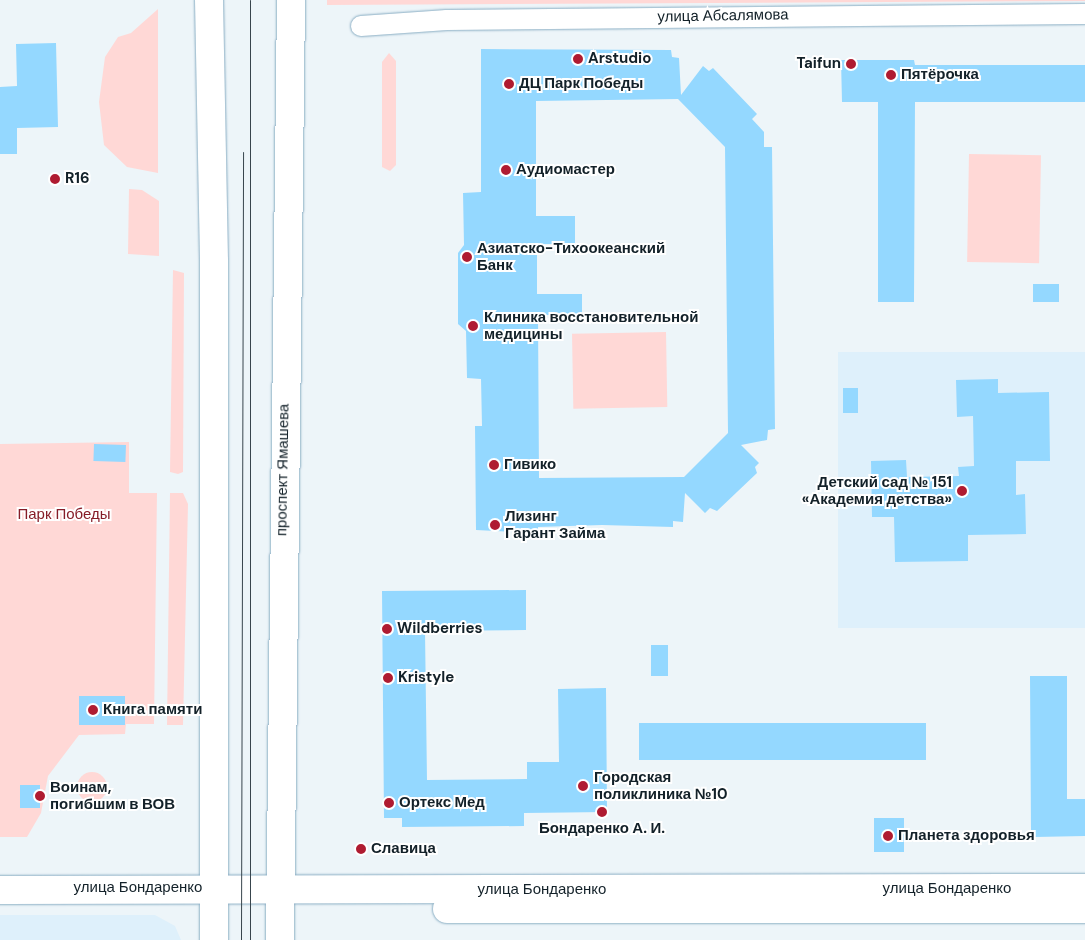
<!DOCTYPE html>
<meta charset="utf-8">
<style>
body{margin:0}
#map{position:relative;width:1085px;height:940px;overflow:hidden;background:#edf5f9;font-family:"DM Sans",sans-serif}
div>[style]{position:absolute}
.built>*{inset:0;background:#def0fb;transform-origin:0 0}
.green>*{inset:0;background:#ffd8d6;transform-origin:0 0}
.round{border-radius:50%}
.building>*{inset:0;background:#94d8ff;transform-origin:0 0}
.roads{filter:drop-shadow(0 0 1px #89adc3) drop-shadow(0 0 1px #89adc3)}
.street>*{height:20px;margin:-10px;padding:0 10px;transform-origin:10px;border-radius:10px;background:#fff}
.secondary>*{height:28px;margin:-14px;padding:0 14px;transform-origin:14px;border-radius:14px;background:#fff}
.primary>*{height:28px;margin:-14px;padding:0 14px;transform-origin:14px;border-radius:14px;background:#fff}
.tram>*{height:1px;margin:-0.5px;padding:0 0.5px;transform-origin:0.5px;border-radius:0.5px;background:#38454d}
.dots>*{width:14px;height:14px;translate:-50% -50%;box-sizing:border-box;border:2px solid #fff;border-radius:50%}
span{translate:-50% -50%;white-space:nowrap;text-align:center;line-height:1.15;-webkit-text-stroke:4px #fff;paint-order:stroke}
.street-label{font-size:15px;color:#132129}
.poi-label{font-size:15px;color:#132129;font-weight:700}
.left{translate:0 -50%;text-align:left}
.right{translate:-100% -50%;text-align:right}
.park-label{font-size:15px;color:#861d28}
</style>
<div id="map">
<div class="built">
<div style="left:1085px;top:352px;width:276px;height:247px;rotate:90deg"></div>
<div style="clip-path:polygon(0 915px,155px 915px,175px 926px,181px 940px,0 940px)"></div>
</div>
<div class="green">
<div style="clip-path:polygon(327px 0,1085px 0,1085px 1px,327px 5px)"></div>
<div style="clip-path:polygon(158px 9px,158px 173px,127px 167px,104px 145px,99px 102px,105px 57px,118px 37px,131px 33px)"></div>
<div style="clip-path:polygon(389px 53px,396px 61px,396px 165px,390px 171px,382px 167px,382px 62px)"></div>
<div style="left:969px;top:154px;width:72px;height:108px;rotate:1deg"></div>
<div style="clip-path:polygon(129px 189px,142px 190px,159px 201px,159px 256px,128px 254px)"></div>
<div style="clip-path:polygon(173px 270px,184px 273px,183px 472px,178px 474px,170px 472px)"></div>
<div style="left:666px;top:332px;width:75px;height:94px;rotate:89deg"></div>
<div style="clip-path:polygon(129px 442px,129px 493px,157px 493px,154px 724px,126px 724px,125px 734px,79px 735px,48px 776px,41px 813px,27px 837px,0 837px,0 444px)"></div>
<div style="clip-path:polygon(170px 493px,183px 493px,188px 504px,183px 725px,167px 725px)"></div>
<div class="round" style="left:77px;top:772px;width:30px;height:30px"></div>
</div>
<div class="building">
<div style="clip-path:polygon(56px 43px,58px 127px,17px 128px,17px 154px,0 154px,0 87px,17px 86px,16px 44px)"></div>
<div style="clip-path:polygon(evenodd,481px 49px,671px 50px,672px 57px,679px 58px,681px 95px,703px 66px,709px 71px,713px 68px,757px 114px,752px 119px,764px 132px,764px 147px,772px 147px,775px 429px,768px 430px,767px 440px,741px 445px,759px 463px,755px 467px,757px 473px,717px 511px,710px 508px,705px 513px,685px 493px,683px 522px,673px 521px,673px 527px,602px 525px,538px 527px,538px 533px,476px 530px,475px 426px,482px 426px,481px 379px,467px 378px,466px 331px,458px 324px,458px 253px,464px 245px,463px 193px,481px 192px,481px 49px,678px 99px,725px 147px,728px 433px,684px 477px,539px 478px,538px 315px,582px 315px,582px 294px,537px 294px,537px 244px,575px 244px,575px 216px,536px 216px,536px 101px,678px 99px)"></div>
<div style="clip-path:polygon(841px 60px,914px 60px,915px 65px,1085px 65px,1085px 102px,915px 102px,914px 302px,878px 302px,878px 102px,842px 102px)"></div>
<div style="left:1033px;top:284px;width:26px;height:18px"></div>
<div style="clip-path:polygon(998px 379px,998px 393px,1049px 392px,1050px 461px,1016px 461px,1016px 495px,1025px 494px,1026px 534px,968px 535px,968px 561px,895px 562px,894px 517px,872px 517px,871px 461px,906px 460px,907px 477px,959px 476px,958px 467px,974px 466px,973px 416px,957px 417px,956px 380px)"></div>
<div style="left:843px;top:388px;width:15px;height:25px"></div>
<div style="left:94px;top:444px;width:32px;height:17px;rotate:2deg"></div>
<div style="clip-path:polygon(526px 590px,526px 630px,425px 631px,427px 780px,527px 779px,527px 762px,559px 762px,558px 689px,606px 688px,607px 812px,524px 813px,524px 826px,402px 827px,402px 818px,384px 818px,382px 591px)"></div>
<div style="left:651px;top:645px;width:17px;height:31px"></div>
<div style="clip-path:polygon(1030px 676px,1067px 676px,1067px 799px,1085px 799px,1085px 836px,1035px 837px,1031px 831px)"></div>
<div style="left:79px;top:696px;width:46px;height:29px"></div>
<div style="left:926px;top:723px;width:37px;height:287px;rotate:90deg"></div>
<div style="left:20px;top:785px;width:20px;height:23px"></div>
<div style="left:874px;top:818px;width:30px;height:34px"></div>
</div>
<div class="roads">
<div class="street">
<div style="left:361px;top:26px;width:86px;rotate:-4deg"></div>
<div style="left:447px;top:20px;width:638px;rotate:-0.54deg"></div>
</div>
<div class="secondary">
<div style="left:0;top:890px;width:1085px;rotate:-0.11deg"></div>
<div style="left:447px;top:909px;width:638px"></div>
</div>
<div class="primary">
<div style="left:209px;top:0;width:262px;rotate:88.9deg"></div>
<div style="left:214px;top:262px;width:678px;rotate:90deg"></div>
<div style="left:280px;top:940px;width:940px;rotate:-89.33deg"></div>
</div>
</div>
<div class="tram">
<div style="left:241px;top:940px;width:788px;rotate:-89.85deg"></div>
<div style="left:250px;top:940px;width:940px;rotate:-90deg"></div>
</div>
<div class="dots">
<div style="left:578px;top:59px;background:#af1b31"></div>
<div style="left:851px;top:64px;background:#af1b31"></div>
<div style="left:891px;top:75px;background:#af1b31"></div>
<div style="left:509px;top:84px;background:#af1b31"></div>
<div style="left:506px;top:170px;background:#af1b31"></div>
<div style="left:55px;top:179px;background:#af1b31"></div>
<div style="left:467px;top:257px;background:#af1b31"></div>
<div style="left:473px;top:326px;background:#af1b31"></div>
<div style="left:494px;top:465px;background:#af1b31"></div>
<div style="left:962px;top:491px;background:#af1b31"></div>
<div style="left:495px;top:525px;background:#af1b31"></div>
<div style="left:387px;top:629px;background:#af1b31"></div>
<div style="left:388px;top:678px;background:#af1b31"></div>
<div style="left:93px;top:710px;background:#af1b31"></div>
<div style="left:583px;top:786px;background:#af1b31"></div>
<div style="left:40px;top:796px;background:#af1b31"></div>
<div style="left:389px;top:803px;background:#af1b31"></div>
<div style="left:602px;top:812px;background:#af1b31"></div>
<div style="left:888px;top:836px;background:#af1b31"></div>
<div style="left:361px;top:849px;background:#af1b31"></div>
</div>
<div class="street-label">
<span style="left:723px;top:16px;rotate:-1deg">улица Абсалямова</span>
<span style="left:283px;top:470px;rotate:-89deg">проспект Ямашева</span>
<span style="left:138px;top:888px">улица Бондаренко</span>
<span style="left:947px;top:889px">улица Бондаренко</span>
<span style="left:542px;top:890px">улица Бондаренко</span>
</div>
<div class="poi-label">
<span class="left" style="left:588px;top:59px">Arstudio</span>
<span class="right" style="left:841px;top:64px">Taifun</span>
<span class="left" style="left:901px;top:75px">Пятёрочка</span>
<span class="left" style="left:519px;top:84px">ДЦ Парк Победы</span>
<span class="left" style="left:516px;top:170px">Аудиомастер</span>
<span class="left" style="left:65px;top:179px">R16</span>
<span class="left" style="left:477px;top:257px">Азиатско-Тихоокеанский<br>Банк</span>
<span class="left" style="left:484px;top:326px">Клиника восстановительной<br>медицины</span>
<span class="left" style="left:504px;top:465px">Гивико</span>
<span class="right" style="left:952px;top:491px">Детский сад № 151<br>«Академия детства»</span>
<span class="left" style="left:505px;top:525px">Лизинг<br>Гарант Займа</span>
<span class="left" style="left:397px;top:629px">Wildberries</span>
<span class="left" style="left:398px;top:678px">Kristyle</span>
<span class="left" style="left:103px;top:710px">Книга памяти</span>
<span class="left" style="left:594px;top:786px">Городская<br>поликлиника №10</span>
<span class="left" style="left:50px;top:796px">Воинам,<br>погибшим в ВОВ</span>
<span class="left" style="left:399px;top:803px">Ортекс Мед</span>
<span style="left:602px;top:829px">Бондаренко А. И.</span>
<span class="left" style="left:898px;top:836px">Планета здоровья</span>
<span class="left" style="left:371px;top:849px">Славица</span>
</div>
<div class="park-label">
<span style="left:64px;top:515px">Парк Победы</span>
</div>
</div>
